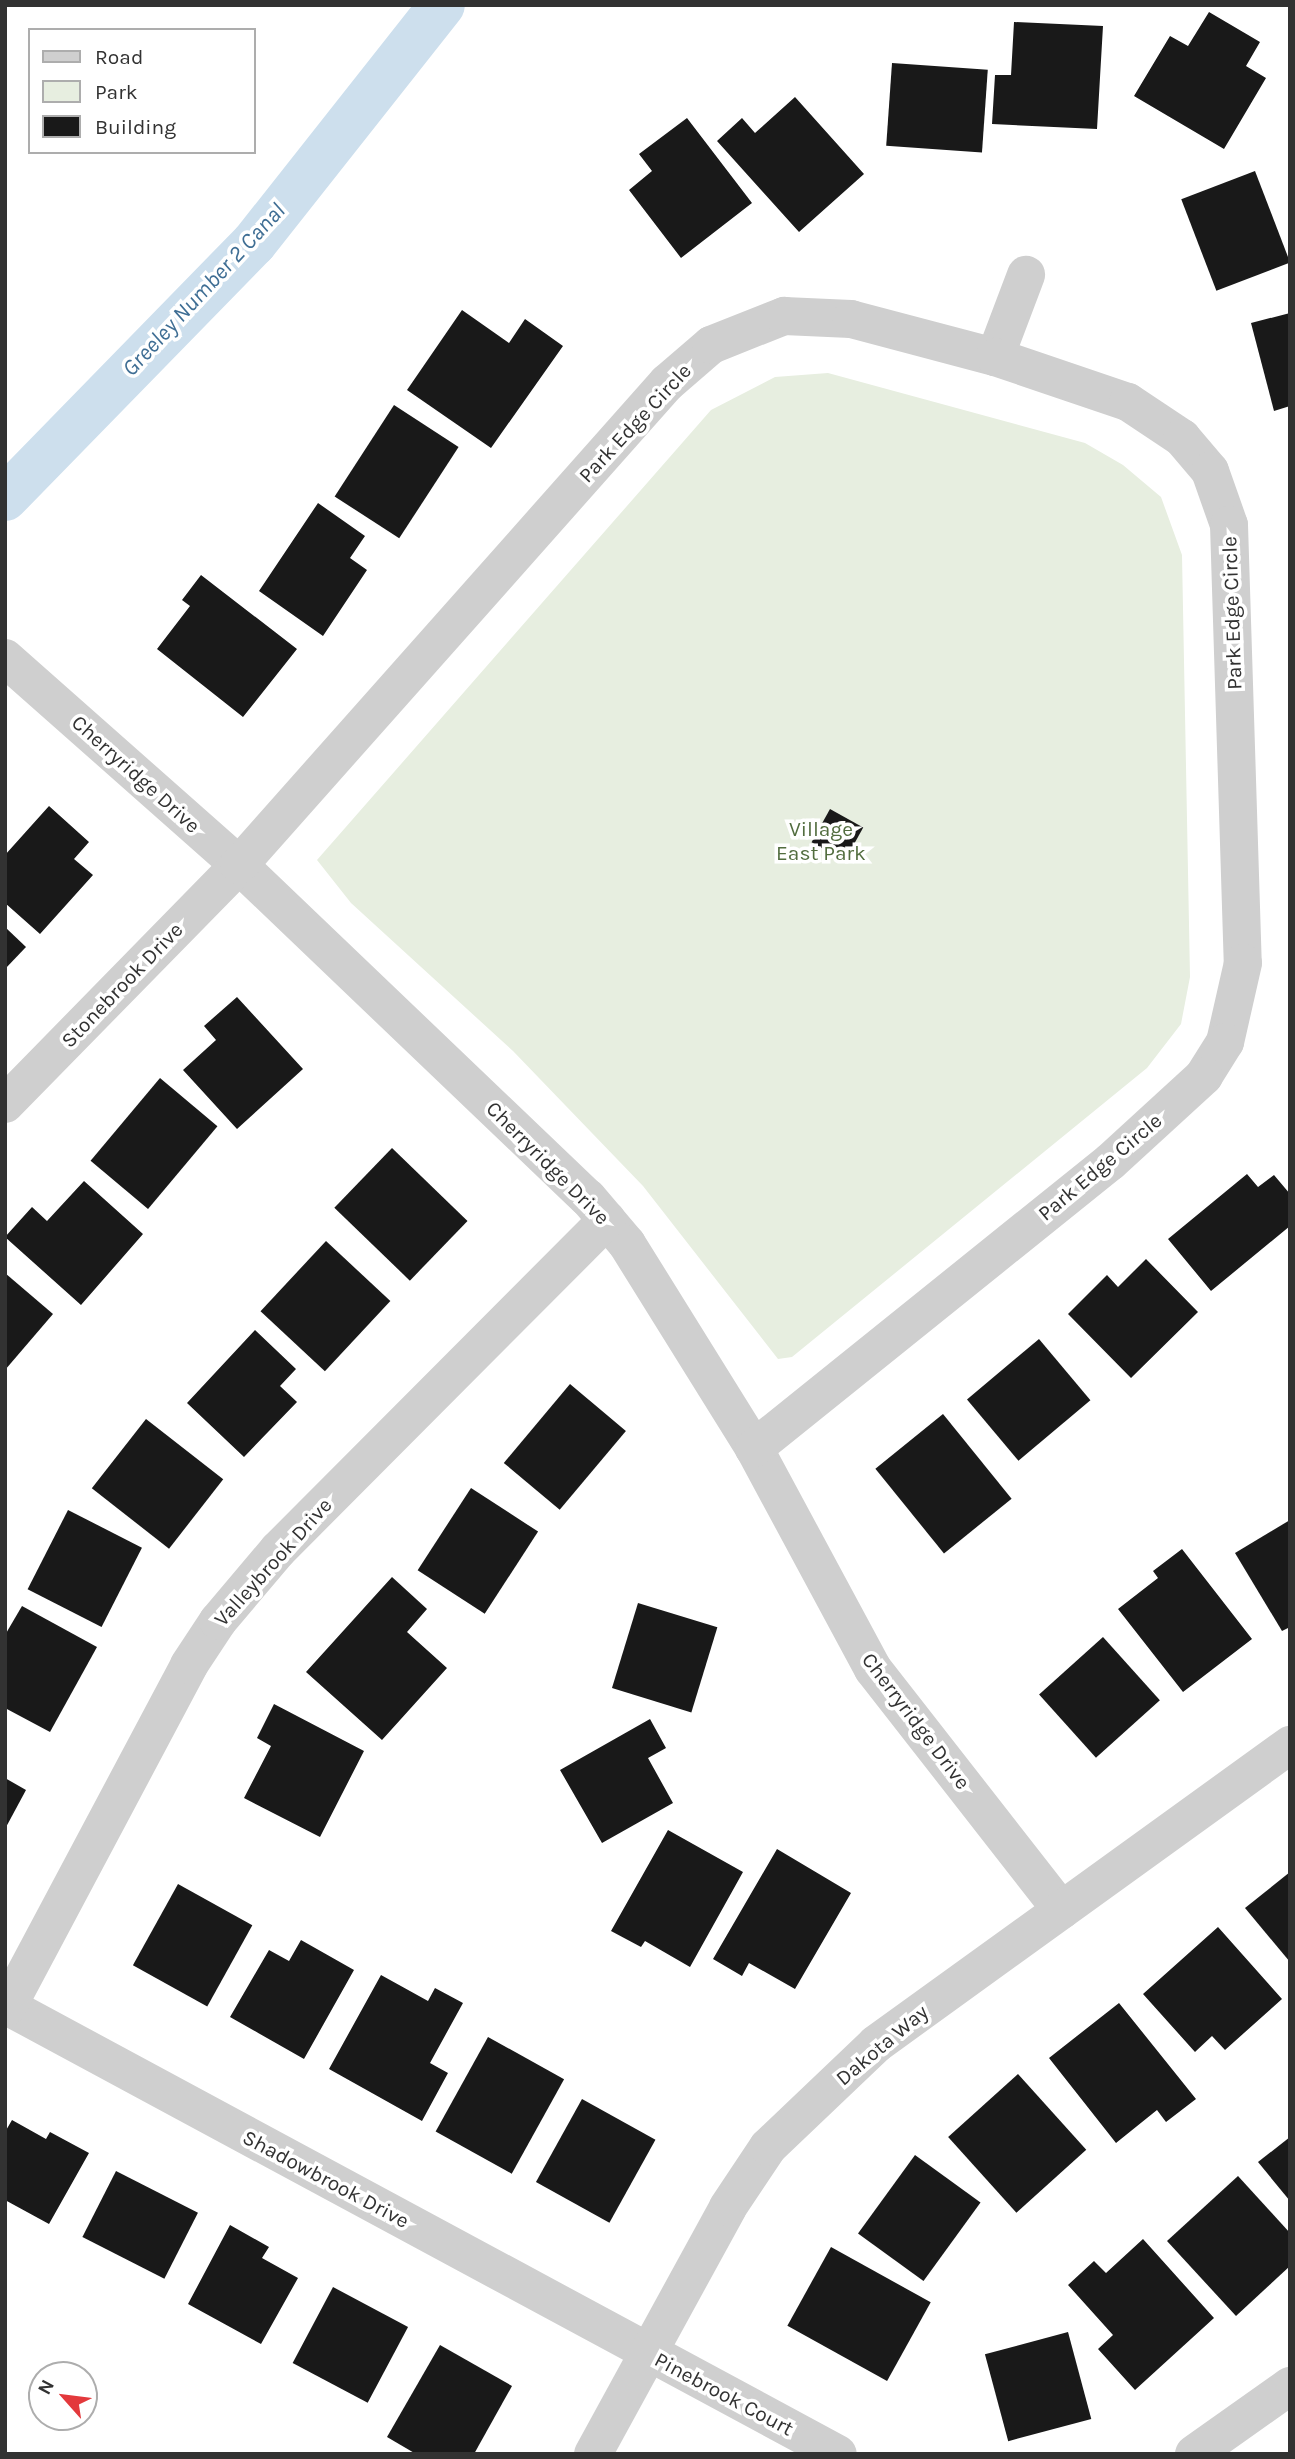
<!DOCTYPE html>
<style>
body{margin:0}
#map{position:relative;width:1295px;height:2459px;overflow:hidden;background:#fff;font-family:Karla,sans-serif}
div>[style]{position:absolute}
.green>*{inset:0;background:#e7eee0}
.canal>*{height:46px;margin:-23px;padding:0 23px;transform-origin:23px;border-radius:23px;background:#cddfed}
.building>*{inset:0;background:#191919;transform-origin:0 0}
.minor>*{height:38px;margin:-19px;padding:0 19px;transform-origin:19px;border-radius:19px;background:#cfcfcf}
span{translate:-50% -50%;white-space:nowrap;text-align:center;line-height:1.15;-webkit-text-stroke:7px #fff;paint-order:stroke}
.street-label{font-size:21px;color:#323232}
.park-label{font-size:21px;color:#526d3f}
.water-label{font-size:23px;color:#3f6e94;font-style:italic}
.frame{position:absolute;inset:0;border:7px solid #323232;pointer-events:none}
.legend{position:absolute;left:28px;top:28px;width:228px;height:126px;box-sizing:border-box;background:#fff;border:2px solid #adadad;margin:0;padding:9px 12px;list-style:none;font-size:21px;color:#323232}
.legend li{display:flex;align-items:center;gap:14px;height:35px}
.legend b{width:35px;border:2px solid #adadad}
.north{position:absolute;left:28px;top:2361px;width:70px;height:70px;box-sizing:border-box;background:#fff;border:2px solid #adadad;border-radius:50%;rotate:298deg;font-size:19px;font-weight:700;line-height:28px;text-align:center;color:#323232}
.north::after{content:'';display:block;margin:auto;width:24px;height:32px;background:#e3393c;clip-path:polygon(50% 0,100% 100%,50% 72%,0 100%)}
</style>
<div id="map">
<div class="green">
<div style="clip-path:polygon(828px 373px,1085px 443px,1123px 465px,1161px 497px,1182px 555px,1190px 977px,1181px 1024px,1147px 1068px,792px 1357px,778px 1359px,643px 1186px,513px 1051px,351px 903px,317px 860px,711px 410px,775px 377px)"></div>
</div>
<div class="canal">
<div style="left:5px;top:498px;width:356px;rotate:-45.7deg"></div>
<div style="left:254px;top:243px;width:303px;rotate:-51.7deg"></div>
</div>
<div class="building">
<div style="clip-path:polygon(1209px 12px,1260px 42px,1246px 66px,1266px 78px,1224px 149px,1134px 96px,1170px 36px,1188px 46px)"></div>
<div style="clip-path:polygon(1014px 22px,1103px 26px,1097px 129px,992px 124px,995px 75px,1011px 75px)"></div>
<div style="left:892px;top:63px;width:96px;height:83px;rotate:4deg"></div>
<div style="clip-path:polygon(795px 97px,864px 174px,799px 232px,717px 141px,742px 118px,755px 133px)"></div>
<div style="clip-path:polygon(687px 118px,752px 203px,681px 258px,629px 190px,652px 171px,639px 154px)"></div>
<div style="left:1255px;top:171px;width:98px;height:79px;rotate:69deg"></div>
<div style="clip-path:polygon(462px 310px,509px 343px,525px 319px,563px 346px,491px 448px,407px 390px)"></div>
<div style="clip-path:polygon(1290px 313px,1290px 406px,1274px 411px,1251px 323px)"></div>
<div style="left:394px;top:405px;width:77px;height:109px;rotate:33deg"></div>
<div style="clip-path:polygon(318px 503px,365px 536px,350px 558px,367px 570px,323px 636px,259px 591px)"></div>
<div style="clip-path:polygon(201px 575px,297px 649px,243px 717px,157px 649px,190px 606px,182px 600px)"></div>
<div style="clip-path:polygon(49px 806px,89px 842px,74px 859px,93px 875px,40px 934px,5px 903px,5px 855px)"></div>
<div style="left:830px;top:809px;width:38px;height:38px;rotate:29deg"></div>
<div style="clip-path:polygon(5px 927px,26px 947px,5px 969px)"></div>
<div style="clip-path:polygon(237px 997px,303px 1069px,237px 1129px,183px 1070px,216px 1040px,204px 1026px)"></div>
<div style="left:160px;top:1078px;width:75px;height:108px;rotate:40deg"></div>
<div style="left:392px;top:1148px;width:105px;height:83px;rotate:44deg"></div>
<div style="clip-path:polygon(1247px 1174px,1258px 1187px,1274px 1175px,1290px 1194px,1290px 1226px,1211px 1291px,1168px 1239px)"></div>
<div style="clip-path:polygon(84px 1181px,143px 1234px,81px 1305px,5px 1237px,32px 1207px,47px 1221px)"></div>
<div style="left:326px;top:1241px;width:88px;height:96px;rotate:43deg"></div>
<div style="clip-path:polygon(1146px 1259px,1198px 1312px,1131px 1378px,1068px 1314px,1107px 1275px,1118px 1287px)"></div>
<div style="clip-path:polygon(5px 1273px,53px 1314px,5px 1370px)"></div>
<div style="clip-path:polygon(255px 1330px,296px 1369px,280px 1386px,297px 1402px,244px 1457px,187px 1403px)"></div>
<div style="left:1039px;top:1339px;width:80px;height:94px;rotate:50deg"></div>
<div style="left:570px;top:1384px;width:73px;height:103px;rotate:40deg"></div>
<div style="left:943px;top:1414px;width:109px;height:87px;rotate:51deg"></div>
<div style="left:146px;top:1419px;width:98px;height:88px;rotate:38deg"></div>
<div style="left:471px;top:1488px;width:80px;height:98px;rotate:33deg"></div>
<div style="left:68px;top:1510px;width:83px;height:89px;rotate:27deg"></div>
<div style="clip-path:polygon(1290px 1520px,1290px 1627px,1282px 1631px,1235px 1553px)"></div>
<div style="clip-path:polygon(1182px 1549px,1252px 1639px,1183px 1692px,1118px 1609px,1158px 1578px,1153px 1571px)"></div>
<div style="clip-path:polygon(392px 1577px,427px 1609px,407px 1632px,447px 1668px,382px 1740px,306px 1672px)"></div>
<div style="left:638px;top:1603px;width:83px;height:89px;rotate:17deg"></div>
<div style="clip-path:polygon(22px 1606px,97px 1647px,50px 1732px,5px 1708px,5px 1635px)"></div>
<div style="left:1103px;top:1637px;width:85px;height:86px;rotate:48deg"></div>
<div style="clip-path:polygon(274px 1704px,364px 1751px,320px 1837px,244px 1798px,271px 1746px,257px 1738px)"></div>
<div style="clip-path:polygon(650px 1719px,666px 1748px,648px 1758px,673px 1803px,602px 1843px,560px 1770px)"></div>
<div style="clip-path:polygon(5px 1778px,26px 1790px,5px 1829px)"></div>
<div style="clip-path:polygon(668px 1830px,743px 1872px,690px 1967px,645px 1941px,641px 1947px,611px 1931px)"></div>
<div style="clip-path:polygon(777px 1849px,851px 1893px,795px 1989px,749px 1963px,742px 1976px,713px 1959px)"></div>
<div style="clip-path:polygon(1290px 1872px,1290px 1962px,1245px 1908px)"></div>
<div style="left:178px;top:1884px;width:85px;height:93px;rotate:29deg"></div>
<div style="clip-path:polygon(1218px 1927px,1282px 1999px,1225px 2050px,1212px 2036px,1195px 2052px,1143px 1994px)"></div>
<div style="clip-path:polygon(301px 1940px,354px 1970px,304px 2059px,230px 2017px,269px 1950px,289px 1961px)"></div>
<div style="clip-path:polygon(381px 1975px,428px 2001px,435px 1988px,463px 2003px,430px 2063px,448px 2073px,422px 2121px,329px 2069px)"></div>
<div style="clip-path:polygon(1119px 2003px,1196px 2099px,1166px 2122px,1157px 2110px,1116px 2143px,1049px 2058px)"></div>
<div style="left:488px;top:2037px;width:87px;height:108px;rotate:29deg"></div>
<div style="left:1018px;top:2074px;width:102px;height:94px;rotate:48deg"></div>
<div style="left:582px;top:2099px;width:84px;height:95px;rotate:29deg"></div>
<div style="clip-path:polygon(12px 2120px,46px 2139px,50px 2132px,89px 2153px,49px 2224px,5px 2200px,5px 2132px)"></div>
<div style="clip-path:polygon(1290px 2137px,1290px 2201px,1258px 2162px)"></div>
<div style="left:915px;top:2155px;width:81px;height:97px;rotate:36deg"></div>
<div style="left:116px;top:2171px;width:92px;height:74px;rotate:27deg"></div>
<div style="clip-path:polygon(1238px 2176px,1290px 2233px,1290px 2266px,1236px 2316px,1167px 2241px)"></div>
<div style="clip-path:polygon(230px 2225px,269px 2247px,262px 2258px,298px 2278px,261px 2344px,188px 2304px)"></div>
<div style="clip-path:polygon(1143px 2239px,1214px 2318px,1135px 2390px,1098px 2349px,1113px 2335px,1068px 2285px,1094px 2261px,1106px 2273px)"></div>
<div style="left:831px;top:2247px;width:114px;height:90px;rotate:29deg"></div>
<div style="left:333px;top:2287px;width:85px;height:86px;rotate:28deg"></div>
<div style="left:1068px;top:2332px;width:90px;height:86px;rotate:75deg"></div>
<div style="clip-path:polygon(440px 2345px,512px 2386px,474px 2454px,416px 2454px,387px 2437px)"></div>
</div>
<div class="minor">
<div style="left:995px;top:357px;width:88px;rotate:-69.3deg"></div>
<div style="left:5px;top:658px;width:312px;rotate:41.5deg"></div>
<div style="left:239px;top:865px;width:482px;rotate:43.7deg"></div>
<div style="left:588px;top:1198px;width:60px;rotate:49.7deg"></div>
<div style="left:627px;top:1244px;width:240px;rotate:58.1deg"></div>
<div style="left:754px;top:1448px;width:251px;rotate:61.7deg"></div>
<div style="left:873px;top:1669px;width:306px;rotate:52deg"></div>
<div style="left:5px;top:1104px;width:334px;rotate:-45.6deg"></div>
<div style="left:239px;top:865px;width:645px;rotate:-48.4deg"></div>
<div style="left:667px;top:383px;width:58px;rotate:-40.8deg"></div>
<div style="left:711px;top:345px;width:79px;rotate:-21.7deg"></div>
<div style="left:784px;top:316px;width:67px;rotate:2.6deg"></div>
<div style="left:851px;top:319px;width:149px;rotate:14.8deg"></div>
<div style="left:995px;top:357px;width:140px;rotate:18.7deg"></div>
<div style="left:1128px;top:402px;width:65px;rotate:33.7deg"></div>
<div style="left:1182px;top:438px;width:43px;rotate:49.7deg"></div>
<div style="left:1210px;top:471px;width:57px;rotate:70.6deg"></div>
<div style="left:1229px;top:525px;width:438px;rotate:88.2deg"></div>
<div style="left:1243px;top:963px;width:81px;rotate:102.8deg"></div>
<div style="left:1225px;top:1042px;width:40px;rotate:122deg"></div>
<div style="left:1204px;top:1076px;width:127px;rotate:137.5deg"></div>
<div style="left:1110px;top:1162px;width:457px;rotate:141.2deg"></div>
<div style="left:5px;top:2005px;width:946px;rotate:28.33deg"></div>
<div style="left:8px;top:2006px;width:386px;rotate:-62deg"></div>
<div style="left:189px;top:1665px;width:53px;rotate:-56.6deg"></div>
<div style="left:218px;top:1621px;width:93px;rotate:-49.8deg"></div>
<div style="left:278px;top:1550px;width:466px;rotate:-45.1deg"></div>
<div style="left:593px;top:2454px;width:281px;rotate:-61.3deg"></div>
<div style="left:728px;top:2207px;width:72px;rotate:-56.3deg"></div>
<div style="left:768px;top:2147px;width:149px;rotate:-43.6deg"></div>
<div style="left:876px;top:2044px;width:511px;rotate:-35.84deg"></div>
<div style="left:1194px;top:2454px;width:118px;rotate:-35.3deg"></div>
</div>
<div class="street-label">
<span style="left:635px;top:423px;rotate:-47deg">Park Edge Circle</span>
<span style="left:1232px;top:613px;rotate:-92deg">Park Edge Circle</span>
<span style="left:136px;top:774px;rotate:42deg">Cherryridge Drive</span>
<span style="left:122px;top:985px;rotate:-46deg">Stonebrook Drive</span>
<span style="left:548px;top:1163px;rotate:45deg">Cherryridge Drive</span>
<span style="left:1100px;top:1167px;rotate:-40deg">Park Edge Circle</span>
<span style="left:273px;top:1562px;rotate:-48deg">Valleybrook Drive</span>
<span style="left:916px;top:1721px;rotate:53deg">Cherryridge Drive</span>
<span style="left:882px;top:2045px;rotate:-40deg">Dakota Way</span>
<span style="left:326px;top:2179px;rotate:28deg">Shadowbrook Drive</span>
<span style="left:724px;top:2394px;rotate:28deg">Pinebrook Court</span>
</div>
<div class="park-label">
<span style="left:821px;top:841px">Village<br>East Park</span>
</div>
<div class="water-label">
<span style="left:204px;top:290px;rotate:-47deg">Greeley Number 2 Canal</span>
</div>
<div class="frame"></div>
<ul class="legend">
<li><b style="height:9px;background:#cfcfcf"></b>Road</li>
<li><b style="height:19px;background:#e7eee0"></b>Park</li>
<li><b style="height:19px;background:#191919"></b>Building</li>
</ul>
<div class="north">N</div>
</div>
